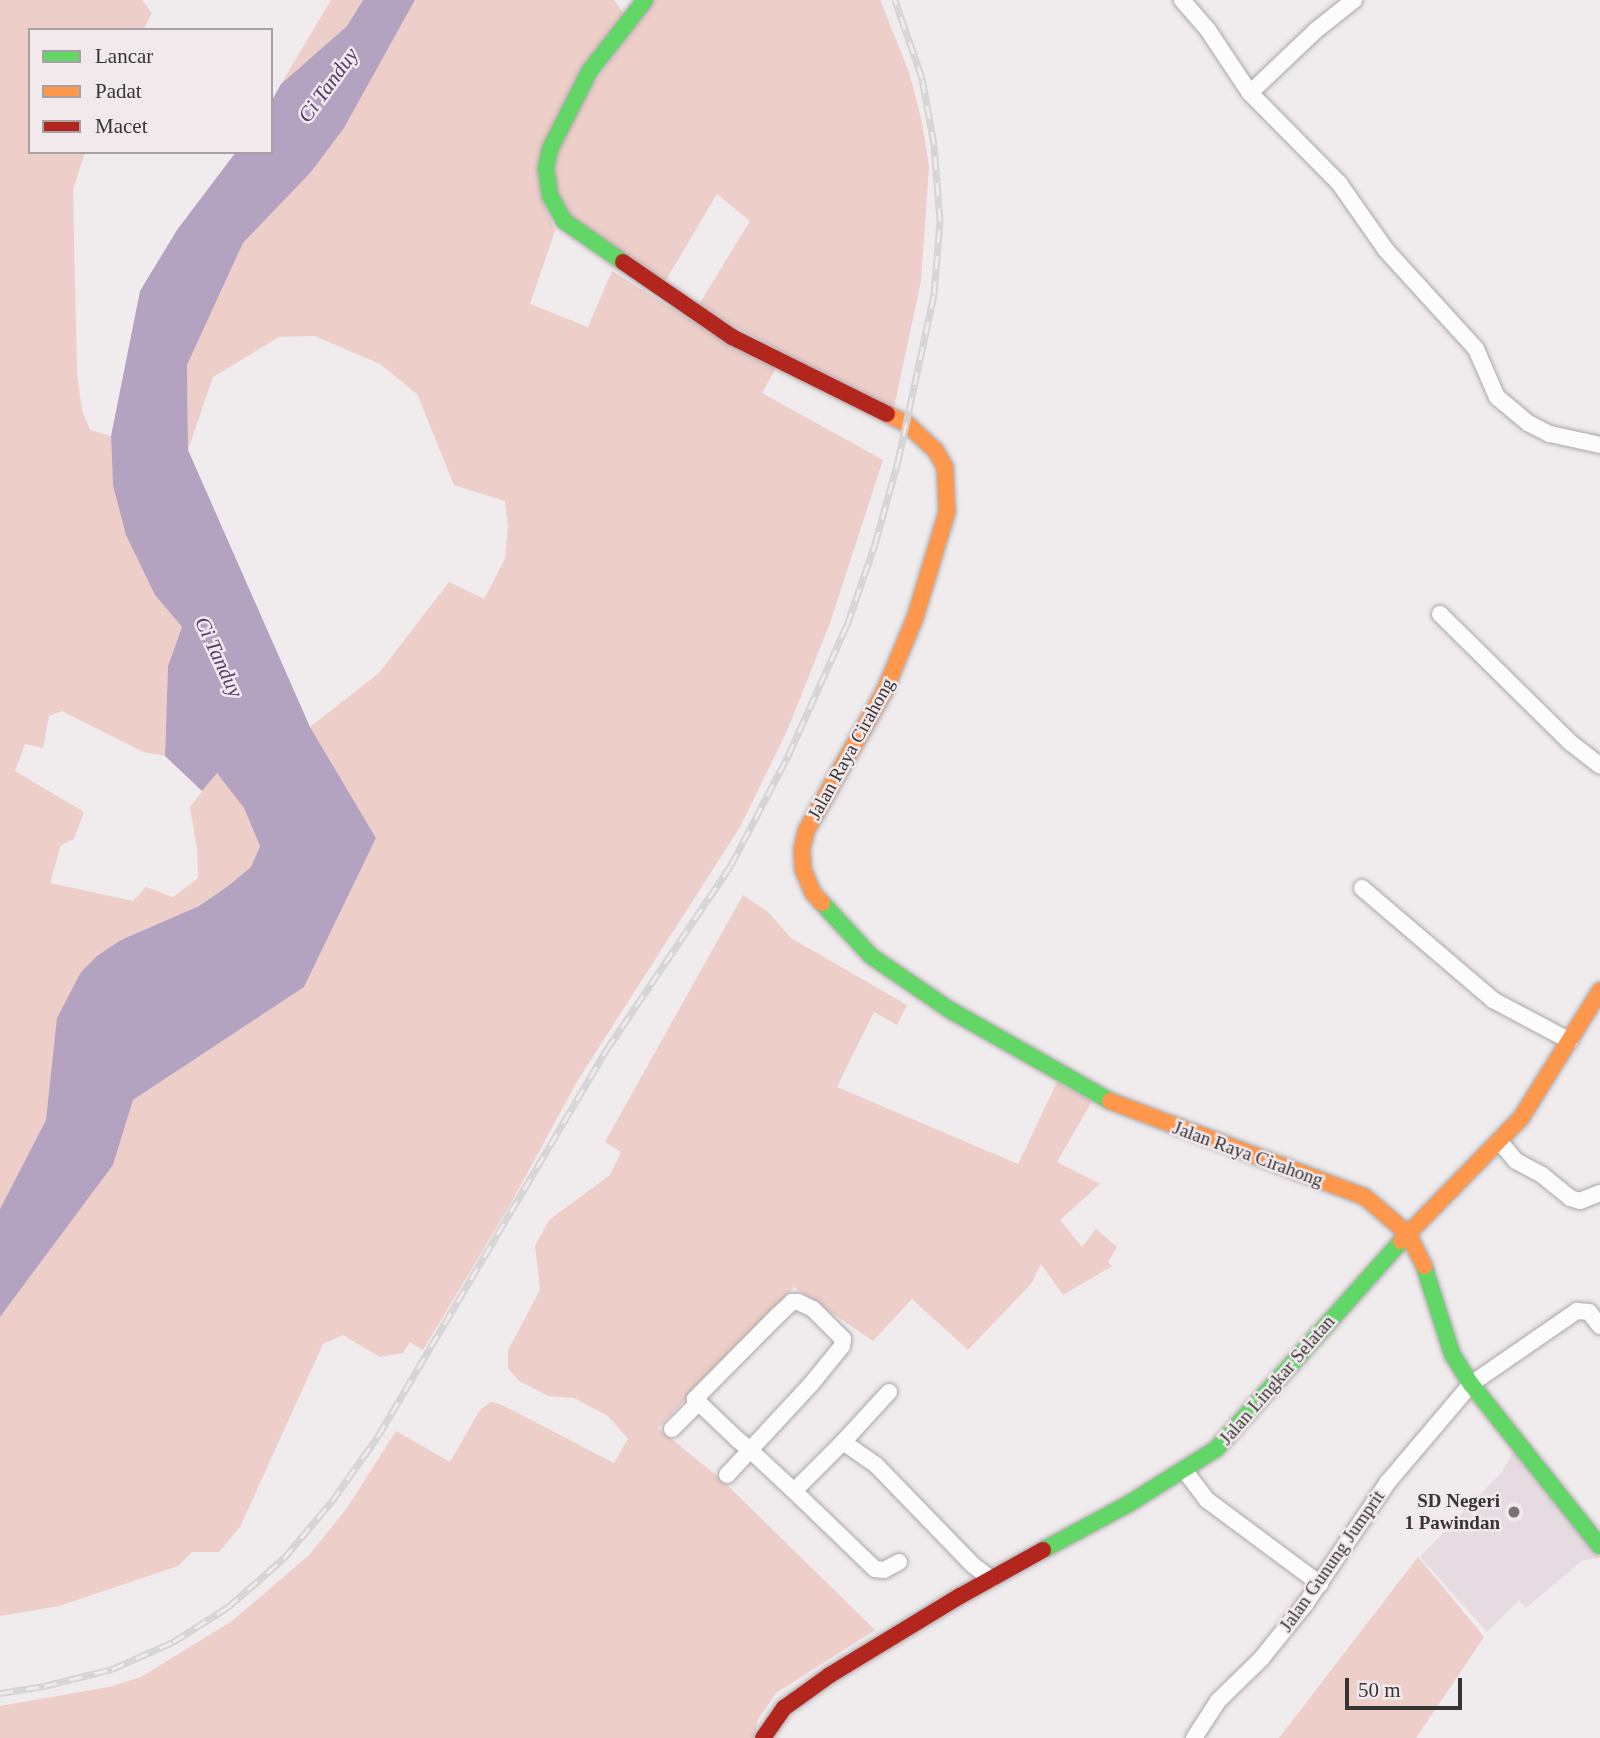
<!DOCTYPE html>
<style>
body{margin:0}
#map{position:relative;width:1600px;height:1738px;overflow:hidden;background:#f0ebed;font-family:"Times New Roman",serif}
div>[style]{position:absolute}
.built>*{inset:0;background:#e6dbe0}
.green>*{inset:0;background:#edcec9}
.water>*{inset:0;background:#b3a2c0}
.roads{filter:drop-shadow(0 0 2px #aba7a8) drop-shadow(0 0 2px #aba7a8)}
.street>*{height:16px;margin:-8px;padding:0 8px;transform-origin:8px;border-radius:8px;background:#fdfcfc}
.fast>*{height:16px;margin:-8px;padding:0 8px;transform-origin:8px;border-radius:8px;background:#63d668}
.slow>*{height:16px;margin:-8px;padding:0 8px;transform-origin:8px;border-radius:8px;background:#ff974d}
.jam>*{height:16px;margin:-8px;padding:0 8px;transform-origin:8px;border-radius:8px;background:#b3261e}
.rail>*{height:7px;margin-top:-3.5px;transform-origin:0;background:repeating-linear-gradient(90deg,#f2e9ed 0 13px,#d5d4d4 0 26px);box-sizing:border-box;border-block:2px solid #d5d4d4}
.dots>*{width:19px;height:19px;translate:-50% -50%;box-sizing:border-box;border:4px solid #f2e9ed;border-radius:50%}
span{translate:-50% -50%;white-space:nowrap;text-align:center;line-height:1.15;-webkit-text-stroke:5px #f2e9ed;paint-order:stroke}
.street-label{font-size:19px;color:#373435}
.poi-label{font-size:19px;color:#373435;font-weight:700}
.right{translate:-100% -50%;text-align:right}
.water-label{font-size:21px;color:#56376e;font-style:italic}
.legend{position:absolute;left:28px;top:28px;width:245px;height:126px;box-sizing:border-box;background:#f2e9ed;border:2px solid #a7a1a3;margin:0;padding:9px 12px;list-style:none;font-size:21px;color:#373435}
.legend li{display:flex;align-items:center;gap:14px;height:35px}
.legend b{width:35px;border:2px solid #a7a1a3}
.scale{position:absolute;left:1345px;top:1678px;width:117px;height:32px;box-sizing:border-box;border:4px solid #373435;border-top:0;padding-left:9px;font-size:21px;line-height:24px;white-space:nowrap;color:#373435;-webkit-text-stroke:5px #f2e9ed;paint-order:stroke}
</style>
<div id="map">
<div class="built">
<div style="clip-path:polygon(1514px 1451px,1600px 1558px,1583px 1560px,1526px 1608px,1519px 1600px,1487px 1632px,1420px 1557px,1502px 1472px)"></div>
</div>
<div class="green">
<div style="clip-path:polygon(0 0,142px 0,152px 13px,143px 30px,30px 30px,30px 152px,85px 152px,73px 190px,77px 374px,82px 410px,90px 430px,111px 436px,113px 485px,155px 595px,182px 627px,168px 666px,165px 756px,143px 752px,62px 711px,49px 716px,43px 748px,25px 744px,15px 771px,84px 812px,74px 839px,61px 845px,50px 883px,133px 901px,146px 887px,173px 897px,198px 878px,197px 849px,190px 807px,217px 772px,244px 808px,260px 846px,251px 867px,228px 886px,199px 906px,121px 940px,53px 1070px,46px 1120px,0 1209px)"></div>
<div style="clip-path:polygon(331px 0,363px 0,347px 26px,281px 84px)"></div>
<div style="clip-path:polygon(415px 0,614px 0,626px 17px,540px 193px,555px 231px,530px 304px,588px 327px,612px 271px,721px 339px,776px 368px,762px 393px,883px 460px,830px 623px,787px 731px,740px 827px,578px 1080px,510px 1205px,423px 1350px,410px 1342px,403px 1353px,380px 1357px,343px 1335px,323px 1344px,240px 1527px,219px 1552px,192px 1552px,178px 1566px,59px 1606px,0 1616px,0 1317px,113px 1165px,133px 1100px,304px 987px,376px 838px,310px 727px,379px 673px,449px 582px,484px 599px,505px 559px,508px 527px,505px 501px,454px 485px,417px 394px,380px 364px,315px 336px,279px 337px,213px 377px,188px 450px,187px 365px,243px 243px,311px 172px,344px 128px)"></div>
<div style="clip-path:polygon(652px 0,880px 0,909px 72px,922px 122px,929px 166px,921px 281px,893px 412px,698px 306px,750px 221px,717px 194px,663px 285px,567px 219px,555px 192px,557px 150px,574px 113px)"></div>
<div style="clip-path:polygon(743px 895px,768px 912px,791px 938px,907px 1005px,897px 1025px,874px 1012px,837px 1087px,1018px 1164px,1057px 1082px,1092px 1101px,1057px 1162px,1100px 1184px,1060px 1220px,1082px 1247px,1096px 1229px,1117px 1247px,1108px 1262px,1112px 1266px,1063px 1295px,1041px 1264px,1031px 1284px,968px 1350px,912px 1299px,873px 1341px,794px 1287px,658px 1428px,722px 1480px,875px 1630px,776px 1693px,758px 1719px,754px 1738px,0 1738px,0 1706px,109px 1687px,141px 1677px,232px 1621px,309px 1555px,347px 1508px,396px 1431px,450px 1462px,480px 1410px,491px 1402px,502px 1405px,614px 1463px,628px 1439px,608px 1416px,574px 1398px,548px 1396px,519px 1381px,508px 1368px,508px 1350px,540px 1290px,535px 1246px,549px 1220px,610px 1175px,621px 1152px,605px 1142px)"></div>
<div style="clip-path:polygon(1418px 1557px,1484px 1637px,1416px 1738px,1279px 1738px)"></div>
</div>
<div class="water">
<div style="clip-path:polygon(363px 0,415px 0,344px 128px,311px 172px,243px 243px,187px 365px,188px 450px,310px 727px,376px 838px,304px 987px,133px 1100px,113px 1165px,0 1317px,0 1209px,46px 1120px,57px 1018px,81px 972px,97px 956px,121px 940px,199px 906px,228px 886px,251px 867px,260px 846px,244px 808px,217px 773px,202px 791px,165px 756px,168px 666px,182px 627px,155px 595px,126px 535px,113px 485px,111px 436px,140px 291px,177px 230px,236px 152px,271px 152px,271px 102px,281px 84px,347px 26px)"></div>
</div>
<div class="roads">
<div class="street">
<div style="left:1182px;top:0;width:40px;rotate:49deg"></div>
<div style="left:1208px;top:30px;width:76px;rotate:56.3deg"></div>
<div style="left:1250px;top:93px;width:127px;rotate:45.3deg"></div>
<div style="left:1339px;top:183px;width:82px;rotate:55deg"></div>
<div style="left:1386px;top:250px;width:134px;rotate:47.7deg"></div>
<div style="left:1476px;top:349px;width:52px;rotate:66.4deg"></div>
<div style="left:1497px;top:397px;width:40px;rotate:40deg"></div>
<div style="left:1528px;top:423px;width:25px;rotate:27deg"></div>
<div style="left:1550px;top:434px;width:51px;rotate:12.4deg"></div>
<div style="left:1250px;top:93px;width:90px;rotate:-43.6deg"></div>
<div style="left:1315px;top:31px;width:50px;rotate:-38.5deg"></div>
<div style="left:1440px;top:614px;width:184px;rotate:44.6deg"></div>
<div style="left:1571px;top:743px;width:37px;rotate:38deg"></div>
<div style="left:1362px;top:888px;width:172px;rotate:40.5deg"></div>
<div style="left:1493px;top:1000px;width:87px;rotate:28deg"></div>
<div style="left:1500px;top:1142px;width:25px;rotate:50deg"></div>
<div style="left:1516px;top:1161px;width:30px;rotate:28deg"></div>
<div style="left:1542px;top:1175px;width:36px;rotate:39deg"></div>
<div style="left:1570px;top:1198px;width:10px;rotate:17deg"></div>
<div style="left:1580px;top:1201px;width:22px;rotate:-22deg"></div>
<div style="left:672px;top:1429px;width:38px;rotate:-45deg"></div>
<div style="left:843px;top:1442px;width:68px;rotate:-47.4deg"></div>
<div style="left:1185px;top:1471px;width:36px;rotate:53deg"></div>
<div style="left:1207px;top:1500px;width:141px;rotate:36.6deg"></div>
<div style="left:727px;top:1475px;width:34px;rotate:-47deg"></div>
<div style="left:750px;top:1450px;width:91px;rotate:-47.2deg"></div>
<div style="left:812px;top:1383px;width:48px;rotate:-51deg"></div>
<div style="left:842px;top:1346px;width:7px;rotate:-82deg"></div>
<div style="left:843px;top:1339px;width:42px;rotate:-135deg"></div>
<div style="left:813px;top:1309px;width:17px;rotate:-155deg"></div>
<div style="left:798px;top:1302px;width:6px;rotate:180deg"></div>
<div style="left:792px;top:1302px;width:21px;rotate:137deg"></div>
<div style="left:777px;top:1316px;width:117px;rotate:134.7deg"></div>
<div style="left:695px;top:1399px;width:58px;rotate:43.6deg"></div>
<div style="left:737px;top:1439px;width:17px;rotate:40deg"></div>
<div style="left:750px;top:1450px;width:60px;rotate:43deg"></div>
<div style="left:794px;top:1491px;width:69px;rotate:-45deg"></div>
<div style="left:843px;top:1442px;width:40px;rotate:34.9deg"></div>
<div style="left:876px;top:1465px;width:139px;rotate:45.9deg"></div>
<div style="left:973px;top:1565px;width:23px;rotate:38deg"></div>
<div style="left:794px;top:1491px;width:112px;rotate:43.9deg"></div>
<div style="left:875px;top:1569px;width:9px;rotate:6deg"></div>
<div style="left:884px;top:1570px;width:17px;rotate:-28deg"></div>
<div style="left:1194px;top:1738px;width:44px;rotate:-57deg"></div>
<div style="left:1218px;top:1701px;width:60px;rotate:-44.3deg"></div>
<div style="left:1261px;top:1659px;width:72px;rotate:-51.2deg"></div>
<div style="left:1306px;top:1603px;width:146px;rotate:-55.9deg"></div>
<div style="left:1388px;top:1482px;width:128px;rotate:-49.7deg"></div>
<div style="left:1471px;top:1384px;width:129px;rotate:-34.6deg"></div>
<div style="left:1577px;top:1311px;width:12px;rotate:5deg"></div>
<div style="left:1589px;top:1312px;width:18px;rotate:52deg"></div>
</div>
<div class="fast">
<div style="left:623px;top:262px;width:72px;rotate:-145.2deg"></div>
<div style="left:564px;top:221px;width:29px;rotate:-119deg"></div>
<div style="left:550px;top:196px;width:28px;rotate:-98deg"></div>
<div style="left:546px;top:168px;width:19px;rotate:-78deg"></div>
<div style="left:550px;top:149px;width:86px;rotate:-63.1deg"></div>
<div style="left:589px;top:72px;width:91px;rotate:-52.1deg"></div>
<div style="left:822px;top:903px;width:72px;rotate:47.2deg"></div>
<div style="left:871px;top:956px;width:96px;rotate:34.4deg"></div>
<div style="left:950px;top:1010px;width:184px;rotate:29.6deg"></div>
<div style="left:1424px;top:1266px;width:92px;rotate:72.3deg"></div>
<div style="left:1452px;top:1354px;width:36px;rotate:58deg"></div>
<div style="left:1471px;top:1384px;width:207px;rotate:51.5deg"></div>
<div style="left:1043px;top:1550px;width:99px;rotate:-28.4deg"></div>
<div style="left:1130px;top:1503px;width:102px;rotate:-32.1deg"></div>
<div style="left:1216px;top:1449px;width:278px;rotate:-48.3deg"></div>
</div>
<div class="slow">
<div style="left:822px;top:903px;width:13px;rotate:-132deg"></div>
<div style="left:813px;top:893px;width:25px;rotate:-113deg"></div>
<div style="left:803px;top:870px;width:21px;rotate:-93deg"></div>
<div style="left:802px;top:849px;width:18px;rotate:-77deg"></div>
<div style="left:806px;top:831px;width:162px;rotate:-60.7deg"></div>
<div style="left:885px;top:690px;width:78px;rotate:-67.4deg"></div>
<div style="left:915px;top:618px;width:111px;rotate:-73.2deg"></div>
<div style="left:947px;top:512px;width:45px;rotate:-92.5deg"></div>
<div style="left:945px;top:467px;width:20px;rotate:-120deg"></div>
<div style="left:935px;top:450px;width:38px;rotate:-137deg"></div>
<div style="left:907px;top:424px;width:22px;rotate:-153deg"></div>
<div style="left:1110px;top:1101px;width:272px;rotate:20.6deg"></div>
<div style="left:1365px;top:1197px;width:57px;rotate:40.7deg"></div>
<div style="left:1408px;top:1234px;width:36px;rotate:63deg"></div>
<div style="left:1401px;top:1241px;width:172px;rotate:-45.7deg"></div>
<div style="left:1521px;top:1118px;width:150px;rotate:-58.1deg"></div>
</div>
<div class="jam">
<div style="left:623px;top:262px;width:132px;rotate:34.5deg"></div>
<div style="left:732px;top:337px;width:173px;rotate:26.4deg"></div>
<div style="left:763px;top:1738px;width:37px;rotate:-55deg"></div>
<div style="left:784px;top:1708px;width:57px;rotate:-35.7deg"></div>
<div style="left:830px;top:1675px;width:152px;rotate:-31.3deg"></div>
<div style="left:960px;top:1596px;width:95px;rotate:-29deg"></div>
</div>
</div>
<div class="rail">
<div style="left:0;top:1693px;width:45px;rotate:-9deg"></div>
<div style="left:44px;top:1686px;width:70px;rotate:-14deg"></div>
<div style="left:112px;top:1669px;width:67px;rotate:-23.9deg"></div>
<div style="left:173px;top:1642px;width:65px;rotate:-32.5deg"></div>
<div style="left:228px;top:1607px;width:74px;rotate:-41.2deg"></div>
<div style="left:284px;top:1558px;width:75px;rotate:-49.9deg"></div>
<div style="left:332px;top:1501px;width:80px;rotate:-54.7deg"></div>
<div style="left:378px;top:1436px;width:450px;rotate:-59.4deg"></div>
<div style="left:607px;top:1049px;width:222px;rotate:-56deg"></div>
<div style="left:731px;top:865px;width:123px;rotate:-62.4deg"></div>
<div style="left:788px;top:756px;width:144px;rotate:-65.8deg"></div>
<div style="left:847px;top:625px;width:86px;rotate:-70.9deg"></div>
<div style="left:875px;top:544px;width:86px;rotate:-74.5deg"></div>
<div style="left:898px;top:461px;width:171px;rotate:-77.8deg"></div>
<div style="left:934px;top:294px;width:73px;rotate:-85.3deg"></div>
<div style="left:940px;top:221px;width:77px;rotate:-94.5deg"></div>
<div style="left:934px;top:144px;width:67px;rotate:-100.3deg"></div>
<div style="left:922px;top:78px;width:83px;rotate:-109.1deg"></div>
</div>
<div class="dots">
<div style="left:1514px;top:1512px;background:#787475"></div>
</div>
<div class="street-label">
<span style="left:851px;top:749px;rotate:-61deg">Jalan Raya Cirahong</span>
<span style="left:1248px;top:1154px;rotate:20deg">Jalan Raya Cirahong</span>
<span style="left:1277px;top:1380px;rotate:-49deg">Jalan Lingkar Selatan</span>
<span style="left:1332px;top:1561px;rotate:-55deg">Jalan Gunung Jumprit</span>
</div>
<div class="poi-label">
<span class="right" style="left:1500px;top:1512px">SD Negeri<br>1 Pawindan</span>
</div>
<div class="water-label">
<span style="left:328px;top:85px;rotate:-54deg">Ci Tanduy</span>
<span style="left:219px;top:657px;rotate:65deg">Ci Tanduy</span>
</div>
<ul class="legend">
<li><b style="height:9px;background:#63d668"></b>Lancar</li>
<li><b style="height:9px;background:#ff974d"></b>Padat</li>
<li><b style="height:9px;background:#b3261e"></b>Macet</li>
</ul>
<div class="scale">50 m</div>
</div>
